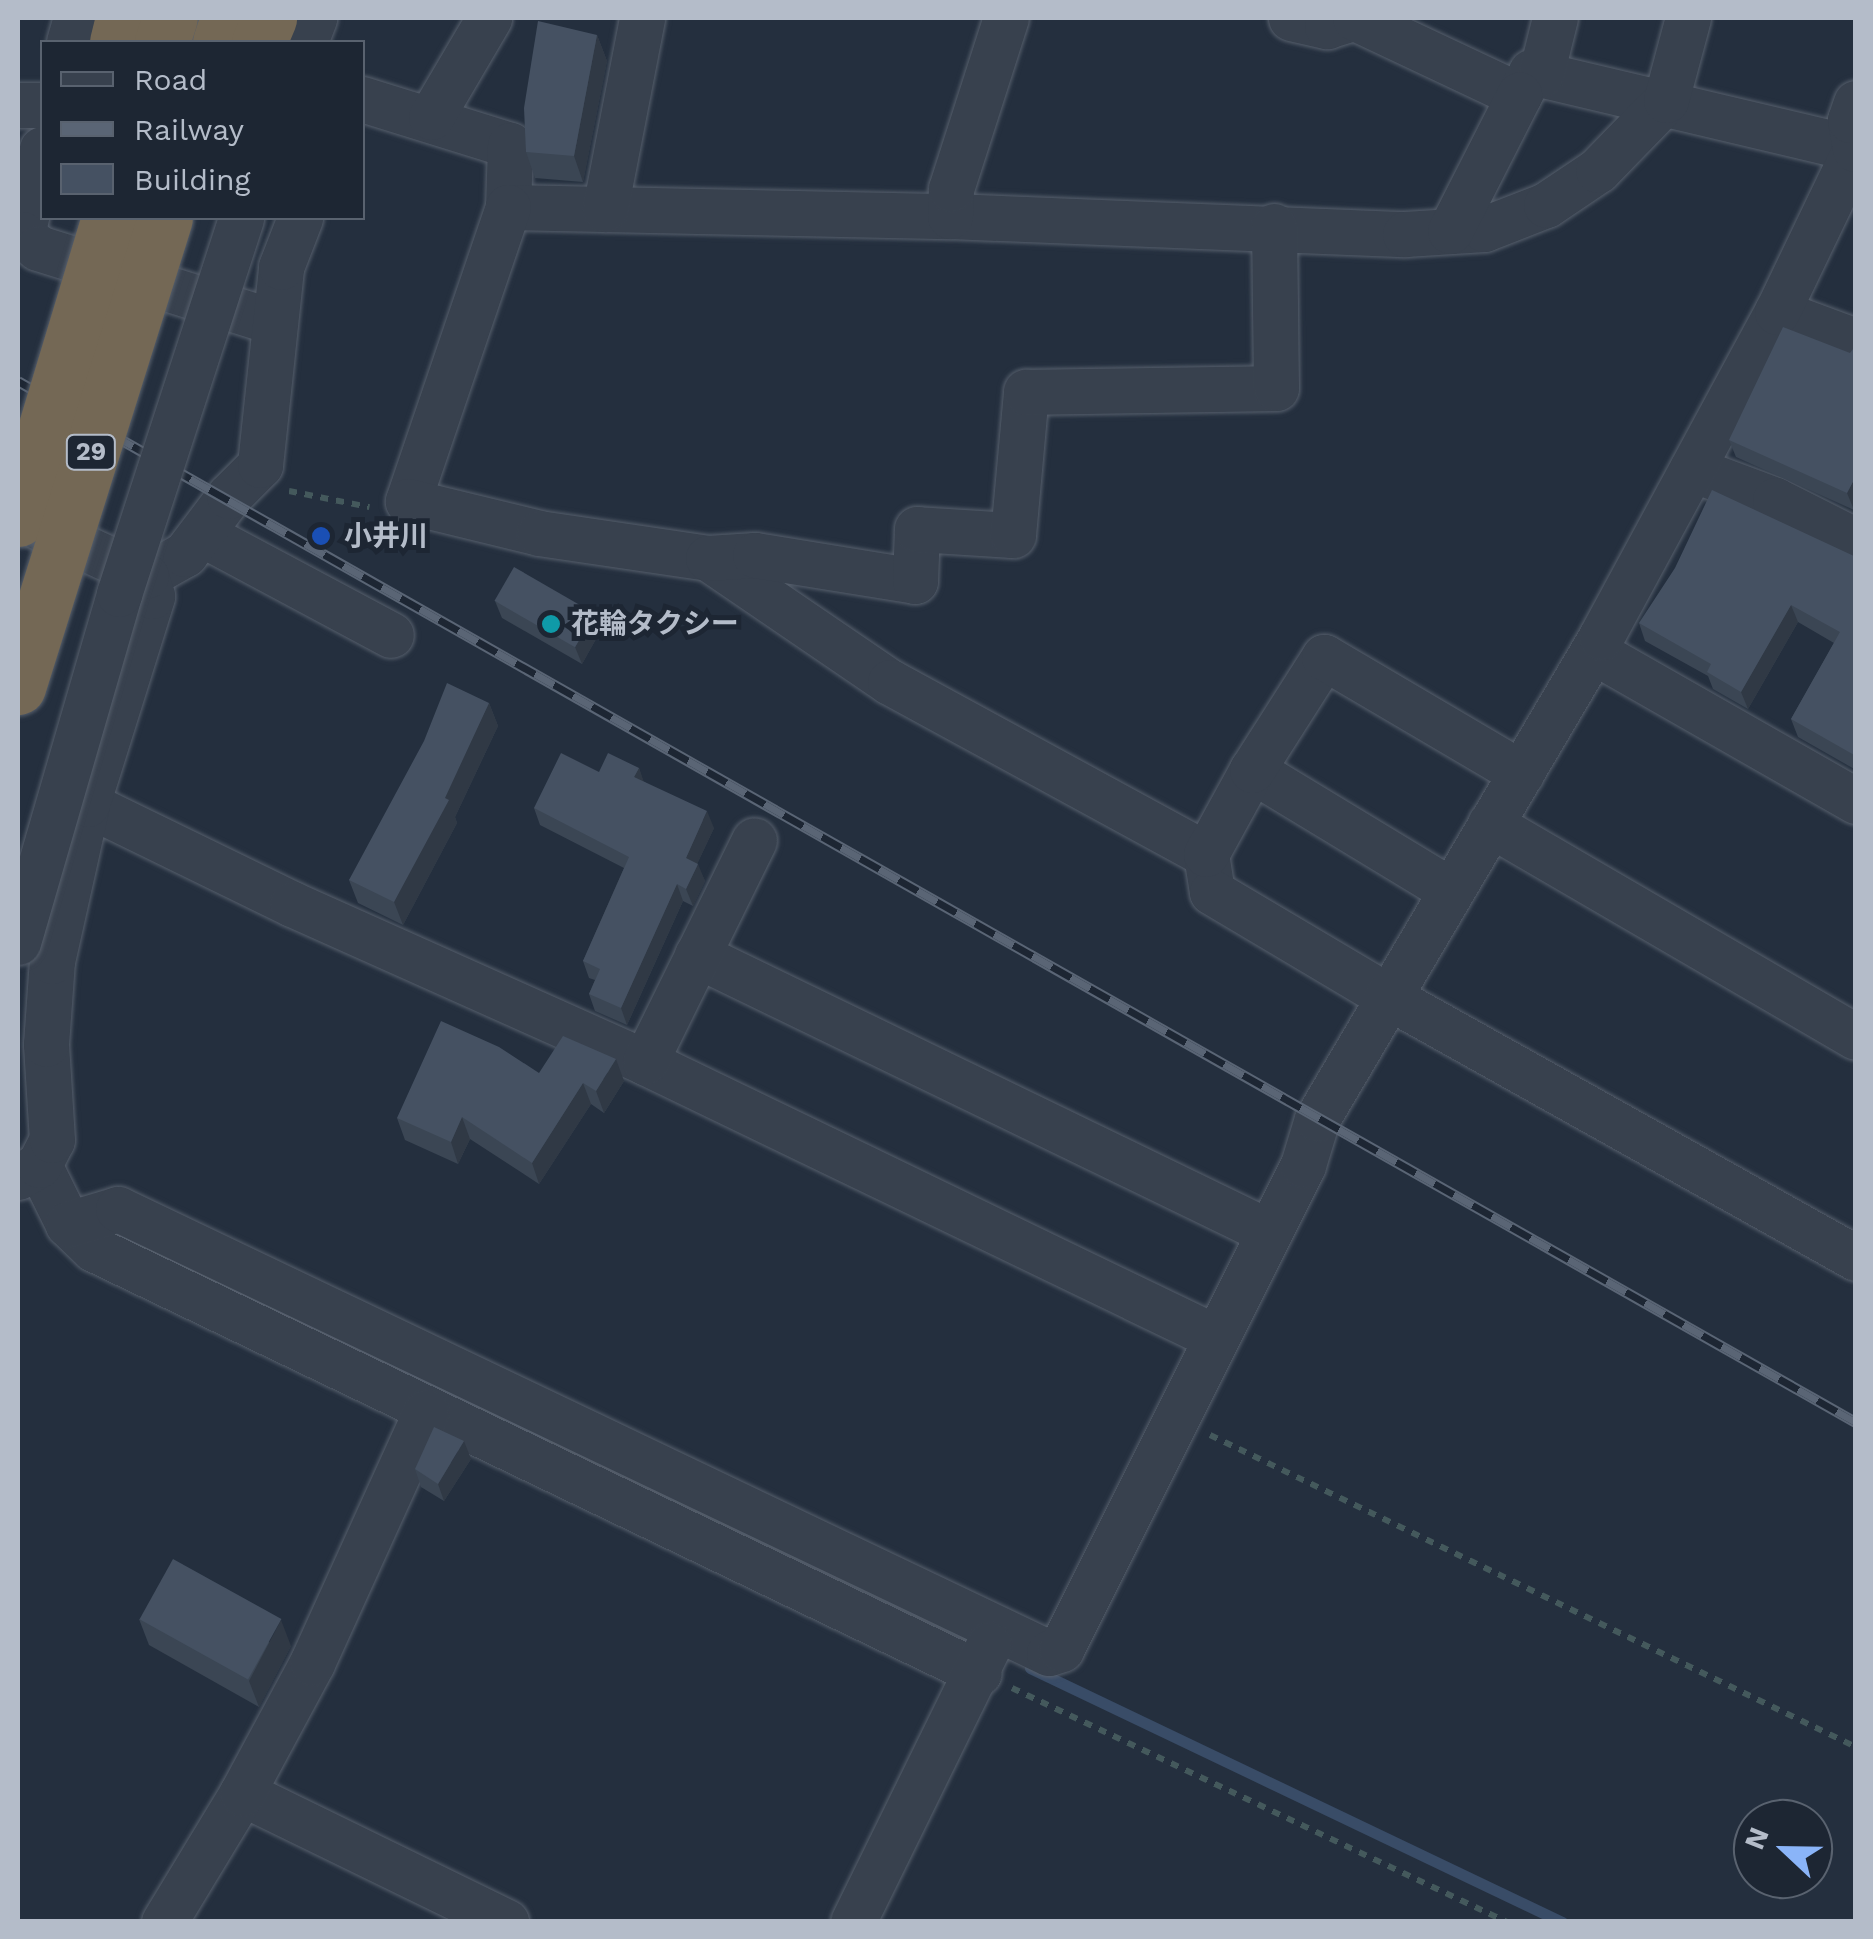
<!DOCTYPE html>
<meta charset="utf-8">
<style>
body{margin:0}
#map{position:relative;width:1873px;height:1939px;overflow:hidden;background:#242f3e;font-family:"Work Sans","Noto Sans JP",sans-serif}
div>[style]{position:absolute}
.stream>*{height:11px;margin:-5.5px;padding:0 5.5px;transform-origin:5.5px;border-radius:5.5px;background:#394c67}
.path>*{height:6px;margin-top:-3px;transform-origin:0;background:repeating-linear-gradient(90deg,#44595c 0 8px,transparent 0 16px)}
.roads{filter:drop-shadow(0 0 2px #565f6c) drop-shadow(0 0 2px #565f6c)}
.minor>*{height:45px;margin:-22.5px;padding:0 22.5px;transform-origin:22.5px;border-radius:22.5px;background:#38414e}
.highway>*{height:55px;margin:-27.5px;padding:0 27.5px;transform-origin:27.5px;border-radius:27.5px;background:#746855}
.rail>*{height:11px;margin-top:-5.5px;transform-origin:0;background:repeating-linear-gradient(90deg,#1d2633 0 22px,#5a6575 0 44px);box-sizing:border-box;border-block:2px solid #5a6575}
.bridges{filter:drop-shadow(0 0 2px #565f6c) drop-shadow(0 0 2px #565f6c)}
.minor-bridge>*{height:45px;margin:-22.5px;padding:0 22.5px;transform-origin:22.5px;border-radius:22.5px;background:#38414e}
.highway-bridge>*{height:55px;margin:-27.5px;padding:0 27.5px;transform-origin:27.5px;border-radius:27.5px;background:#746855}
.wall>*{inset:0;background:#3b4654}
.shaded-wall>*{inset:0;background:#303945}
.building>*{inset:0;background:#455162;transform-origin:0 0}
.dots>*{width:28px;height:28px;translate:-50% -50%;box-sizing:border-box;border:5px solid #1d2633;border-radius:50%}
span{translate:-50% -50%;white-space:nowrap;text-align:center;line-height:1.15;-webkit-text-stroke:10px #1d2633;paint-order:stroke}
.shield-label span{padding:2px 8px;background:#1d2633;border:2px solid;border-radius:8px;-webkit-text-stroke-width:0}
.shield-label{font-size:25px;color:#b4bcc9;font-weight:700}
.poi-label{font-size:28px;color:#b4bcc9;font-weight:700}
.left{translate:0 -50%;text-align:left}
.frame{position:absolute;inset:0;border:20px solid #b4bcc9;pointer-events:none}
.legend{position:absolute;left:40px;top:40px;width:325px;height:180px;box-sizing:border-box;background:#1d2633;border:2px solid #59626f;margin:0;padding:12px 18px;list-style:none;font-size:30px;color:#b4bcc9}
.legend li{display:flex;align-items:center;gap:20px;height:50px}
.legend b{width:50px;border:2px solid #59626f}
.north{position:absolute;left:1733px;top:1799px;width:100px;height:100px;box-sizing:border-box;background:#1d2633;border:2px solid #59626f;border-radius:50%;rotate:292deg;font-size:28px;font-weight:700;line-height:40px;text-align:center;color:#b4bcc9}
.north::after{content:'';display:block;margin:auto;width:35px;height:45px;background:#8ab4f8;clip-path:polygon(50% 0,100% 100%,50% 72%,0 100%)}
</style>
<div id="map">
<div class="stream">
<div style="left:105px;top:1228px;width:485px;rotate:25.5deg"></div>
<div style="left:1030px;top:1668px;width:590px;rotate:25.52deg"></div>
</div>
<div class="path">
<div style="left:289px;top:491px;width:82px;rotate:11.3deg"></div>
<div style="left:1210px;top:1435px;width:717px;rotate:25.78deg"></div>
<div style="left:1012px;top:1688px;width:548px;rotate:25.3deg"></div>
</div>
<div class="roads">
<div class="minor">
<div style="left:1291px;top:18px;width:37px;rotate:13deg"></div>
<div style="left:1327px;top:26px;width:27px;rotate:-17deg"></div>
<div style="left:1355px;top:18px;width:181px;rotate:25.2deg"></div>
<div style="left:1519px;top:95px;width:26px;rotate:-62deg"></div>
<div style="left:1531px;top:72px;width:334px;rotate:13.3deg"></div>
<div style="left:69px;top:42px;width:25px;rotate:-74deg"></div>
<div style="left:305px;top:42px;width:26px;rotate:-69deg"></div>
<div style="left:1541px;top:74px;width:58px;rotate:-76deg"></div>
<div style="left:362px;top:99px;width:155px;rotate:17.3deg"></div>
<div style="left:510px;top:145px;width:62px;rotate:91.8deg"></div>
<div style="left:508px;top:207px;width:442px;rotate:1.2deg"></div>
<div style="left:950px;top:216px;width:455px;rotate:2.3deg"></div>
<div style="left:1405px;top:234px;width:79px;rotate:-3.6deg"></div>
<div style="left:1484px;top:229px;width:66px;rotate:-21.2deg"></div>
<div style="left:1546px;top:205px;width:63px;rotate:-33.9deg"></div>
<div style="left:1598px;top:170px;width:98px;rotate:-45.8deg"></div>
<div style="left:1666px;top:100px;width:85px;rotate:-75deg"></div>
<div style="left:18px;top:105px;width:24px"></div>
<div style="left:431px;top:117px;width:115px;rotate:-59.6deg"></div>
<div style="left:42px;top:149px;width:87px;rotate:103.2deg"></div>
<div style="left:22px;top:234px;width:21px;rotate:41deg"></div>
<div style="left:38px;top:248px;width:247px;rotate:17.4deg"></div>
<div style="left:508px;top:207px;width:311px;rotate:108.8deg"></div>
<div style="left:408px;top:501px;width:135px;rotate:13.7deg"></div>
<div style="left:539px;top:533px;width:171px;rotate:8.4deg"></div>
<div style="left:708px;top:558px;width:220px;rotate:34.3deg"></div>
<div style="left:890px;top:682px;width:360px;rotate:28.6deg"></div>
<div style="left:1206px;top:854px;width:38px;rotate:81deg"></div>
<div style="left:1212px;top:892px;width:204px;rotate:30.7deg"></div>
<div style="left:1387px;top:996px;width:537px;rotate:29.19deg"></div>
<div style="left:605px;top:209px;width:195px;rotate:-79deg"></div>
<div style="left:950px;top:216px;width:27px;rotate:-88deg"></div>
<div style="left:951px;top:189px;width:180px;rotate:-72.2deg"></div>
<div style="left:1450px;top:231px;width:153px;rotate:-63.1deg"></div>
<div style="left:1777px;top:312px;width:84px;rotate:20.2deg"></div>
<div style="left:1692px;top:469px;width:89px;rotate:20.5deg"></div>
<div style="left:1775px;top:500px;width:91px;rotate:26.8deg"></div>
<div style="left:202px;top:534px;width:214px;rotate:28.1deg"></div>
<div style="left:708px;top:558px;width:47px;rotate:-3.7deg"></div>
<div style="left:755px;top:555px;width:162px;rotate:9.2deg"></div>
<div style="left:915px;top:581px;width:52px;rotate:-87.8deg"></div>
<div style="left:917px;top:529px;width:96px;rotate:3.6deg"></div>
<div style="left:1013px;top:535px;width:144px;rotate:-84.8deg"></div>
<div style="left:1026px;top:392px;width:250px;rotate:-0.9deg"></div>
<div style="left:1276px;top:388px;width:162px;rotate:-90.7deg"></div>
<div style="left:146px;top:576px;width:45px;rotate:-29.4deg"></div>
<div style="left:185px;top:554px;width:73px;rotate:-52.8deg"></div>
<div style="left:229px;top:496px;width:44px;rotate:-45deg"></div>
<div style="left:260px;top:465px;width:199px;rotate:-83.9deg"></div>
<div style="left:281px;top:267px;width:53px;rotate:-68.8deg"></div>
<div style="left:1593px;top:651px;width:303px;rotate:29.7deg"></div>
<div style="left:1252px;top:770px;width:232px;rotate:31.2deg"></div>
<div style="left:87px;top:804px;width:228px;rotate:26deg"></div>
<div style="left:292px;top:904px;width:387px;rotate:24.1deg"></div>
<div style="left:645px;top:1062px;width:633px;rotate:25.76deg"></div>
<div style="left:1490px;top:824px;width:423px;rotate:30.2deg"></div>
<div style="left:1206px;top:854px;width:96px;rotate:-61.3deg"></div>
<div style="left:1252px;top:770px;width:134px;rotate:-57.5deg"></div>
<div style="left:1324px;top:657px;width:229px;rotate:30.5deg"></div>
<div style="left:697px;top:955px;width:636px;rotate:25.84deg"></div>
<div style="left:645px;top:1062px;width:247px;rotate:-63.8deg"></div>
<div style="left:39px;top:1165px;width:66px;rotate:63.8deg"></div>
<div style="left:68px;top:1224px;width:36px;rotate:44deg"></div>
<div style="left:94px;top:1249px;width:981px;rotate:25.6deg"></div>
<div style="left:18px;top:1177px;width:24px;rotate:-30deg"></div>
<div style="left:39px;top:1165px;width:28px;rotate:-63deg"></div>
<div style="left:52px;top:1140px;width:96px;rotate:-93.6deg"></div>
<div style="left:46px;top:1044px;width:83px;rotate:-85.9deg"></div>
<div style="left:52px;top:961px;width:161px;rotate:-77.4deg"></div>
<div style="left:87px;top:804px;width:218px;rotate:-72.6deg"></div>
<div style="left:152px;top:596px;width:21px;rotate:-107deg"></div>
<div style="left:146px;top:576px;width:120px;rotate:-155.4deg"></div>
<div style="left:68px;top:1224px;width:52px;rotate:-16.7deg"></div>
<div style="left:118px;top:1209px;width:1031px;rotate:25.5deg"></div>
<div style="left:1049px;top:1653px;width:13px;rotate:-18deg"></div>
<div style="left:1061px;top:1649px;width:541px;rotate:-63.43deg"></div>
<div style="left:1303px;top:1165px;width:48px;rotate:-73.1deg"></div>
<div style="left:1317px;top:1119px;width:559px;rotate:-59.49deg"></div>
<div style="left:1601px;top:637px;width:370px;rotate:-61.6deg"></div>
<div style="left:1777px;top:312px;width:181px;rotate:-64.4deg"></div>
<div style="left:1855px;top:149px;width:29px;rotate:-100deg"></div>
<div style="left:1850px;top:120px;width:18px;rotate:-71deg"></div>
<div style="left:242px;top:1793px;width:294px;rotate:26deg"></div>
<div style="left:164px;top:1922px;width:151px;rotate:-58.8deg"></div>
<div style="left:242px;top:1793px;width:148px;rotate:-61.7deg"></div>
<div style="left:312px;top:1663px;width:276px;rotate:-65.6deg"></div>
<div style="left:853px;top:1922px;width:309px;rotate:-63.9deg"></div>
</div>
<div class="highway">
<div style="left:117px;top:42px;width:25px;rotate:-76deg"></div>
<div style="left:162px;top:42px;width:25px;rotate:-72deg"></div>
<div style="left:220px;top:42px;width:25px;rotate:-72deg"></div>
<div style="left:259px;top:42px;width:26px;rotate:-67deg"></div>
</div>
</div>
<div class="rail">
<div style="left:18px;top:381px;width:2112px;rotate:29.53deg"></div>
</div>
<div class="bridges">
<div class="minor-bridge">
<div style="left:18px;top:942px;width:362px;rotate:-73.8deg"></div>
<div style="left:119px;top:594px;width:395px;rotate:-72deg"></div>
</div>
<div class="highway-bridge">
<div style="left:18px;top:519px;width:314px;rotate:-73.2deg"></div>
<div style="left:18px;top:687px;width:491px;rotate:-72.6deg"></div>
</div>
</div>
<div class="wall">
<div style="clip-path:polygon(597px 35px,607px 61px,583px 182px,535px 178px,526px 152px)"></div>
<div style="clip-path:polygon(1856px 350px,1856px 507px,1854px 510px,1736px 457px,1729px 440px)"></div>
<div style="clip-path:polygon(1856px 557px,1856px 770px,1798px 737px,1791px 719px,1834px 643px,1798px 622px,1748px 709px,1713px 689px,1708px 676px,1645px 641px,1639px 623px)"></div>
<div style="clip-path:polygon(495px 601px,601px 630px,582px 664px,502px 618px)"></div>
<div style="clip-path:polygon(489px 703px,498px 726px,455px 817px,457px 823px,403px 925px,358px 903px,349px 880px)"></div>
<div style="clip-path:polygon(639px 768px,643px 781px,714px 828px,697px 864px,705px 881px,693px 906px,683px 901px,627px 1025px,595px 1011px,589px 994px,595px 980px,589px 978px,583px 961px,624px 868px,540px 825px,534px 808px,599px 772px)"></div>
<div style="clip-path:polygon(539px 1073px,624px 1081px,604px 1113px,591px 1104px,539px 1184px,470px 1139px,458px 1164px,405px 1140px,397px 1118px)"></div>
<div style="clip-path:polygon(471px 1459px,444px 1501px,421px 1487px,415px 1469px)"></div>
<div style="clip-path:polygon(139px 1619px,291px 1646px,259px 1707px,149px 1645px)"></div>
</div>
<div class="shaded-wall">
<div style="clip-path:polygon(597px 35px,607px 61px,583px 182px,574px 156px)"></div>
<div style="clip-path:polygon(1856px 476px,1856px 507px,1854px 510px,1847px 493px)"></div>
<div style="clip-path:polygon(1791px 605px,1798px 622px,1748px 709px,1741px 692px)"></div>
<div style="clip-path:polygon(595px 613px,601px 630px,582px 664px,575px 647px)"></div>
<div style="clip-path:polygon(489px 703px,498px 726px,455px 817px,457px 823px,403px 925px,394px 902px)"></div>
<div style="clip-path:polygon(639px 768px,645px 785px,634px 777px)"></div>
<div style="clip-path:polygon(707px 811px,714px 828px,692px 875px,686px 858px)"></div>
<div style="clip-path:polygon(698px 864px,705px 881px,693px 906px,686px 889px)"></div>
<div style="clip-path:polygon(677px 884px,683px 901px,627px 1025px,621px 1008px)"></div>
<div style="clip-path:polygon(616px 1059px,624px 1081px,604px 1113px,596px 1091px)"></div>
<div style="clip-path:polygon(583px 1083px,591px 1104px,539px 1184px,532px 1163px)"></div>
<div style="clip-path:polygon(462px 1117px,470px 1139px,458px 1164px,451px 1142px)"></div>
<div style="clip-path:polygon(464px 1441px,471px 1459px,444px 1501px,438px 1484px)"></div>
<div style="clip-path:polygon(281px 1620px,291px 1646px,259px 1707px,249px 1681px)"></div>
</div>
<div class="building">
<div style="clip-path:polygon(538px 21px,597px 35px,574px 156px,526px 152px,524px 108px)"></div>
<div style="clip-path:polygon(1783px 327px,1850px 353px,1853px 349px,1856px 350px,1856px 476px,1847px 493px,1729px 440px)"></div>
<div style="clip-path:polygon(1712px 490px,1856px 557px,1856px 756px,1791px 719px,1840px 632px,1791px 605px,1741px 692px,1707px 672px,1711px 664px,1639px 623px,1675px 568px)"></div>
<div style="left:514px;top:567px;width:93px;height:39px;rotate:30deg"></div>
<div style="clip-path:polygon(447px 683px,489px 703px,445px 798px,449px 800px,394px 902px,349px 880px,424px 741px)"></div>
<div style="clip-path:polygon(561px 753px,599px 772px,608px 753px,639px 768px,634px 777px,707px 811px,686px 858px,698px 864px,686px 889px,677px 884px,621px 1008px,589px 994px,600px 969px,583px 961px,629px 857px,534px 808px)"></div>
<div style="clip-path:polygon(441px 1021px,499px 1047px,539px 1073px,563px 1036px,616px 1059px,596px 1091px,583px 1083px,532px 1163px,462px 1117px,451px 1142px,397px 1118px)"></div>
<div style="clip-path:polygon(434px 1427px,464px 1441px,438px 1484px,415px 1469px)"></div>
<div style="left:173px;top:1559px;width:124px;height:69px;rotate:29deg"></div>
</div>
<div class="dots">
<div style="left:321px;top:536px;background:#1a4fb4"></div>
<div style="left:551px;top:624px;background:#0f9aa8"></div>
</div>
<div class="shield-label">
<span style="left:91px;top:452px">29</span>
</div>
<div class="poi-label">
<span class="left" style="left:344px;top:536px">小井川</span>
<span class="left" style="left:571px;top:624px">花輪タクシー</span>
</div>
<div class="frame"></div>
<ul class="legend">
<li><b style="height:12px;background:#38414e"></b>Road</li>
<li><b style="height:12px;background:#5a6575"></b>Railway</li>
<li><b style="height:28px;background:#455162"></b>Building</li>
</ul>
<div class="north">N</div>
</div>
